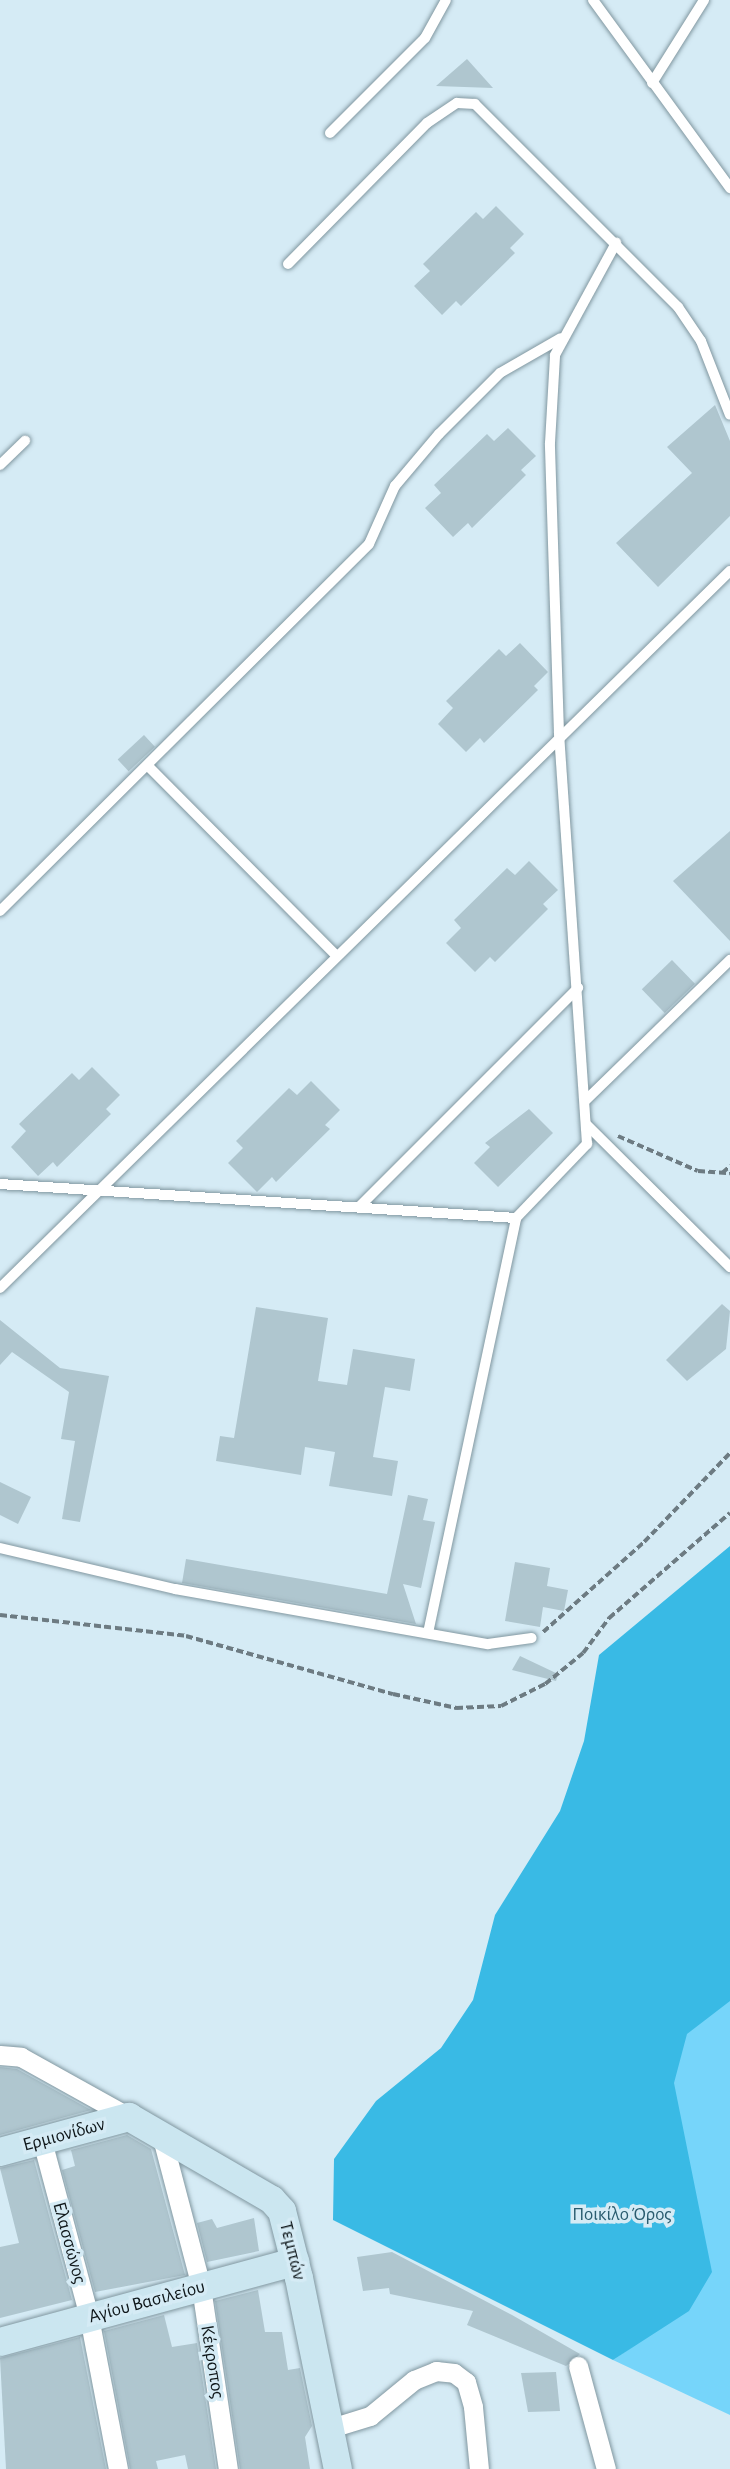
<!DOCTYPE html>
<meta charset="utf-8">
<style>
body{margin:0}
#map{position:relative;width:730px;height:2469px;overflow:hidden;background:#d5ebf5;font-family:"Alegreya Sans",sans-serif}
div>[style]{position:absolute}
.green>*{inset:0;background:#76d5fa}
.forest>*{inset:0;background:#39bae5}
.building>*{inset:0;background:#afc6cf;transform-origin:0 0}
.path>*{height:3.5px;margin-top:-1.75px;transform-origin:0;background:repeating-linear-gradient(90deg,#6d7b82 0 7px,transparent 0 10.5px)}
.roads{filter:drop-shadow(0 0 2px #8197a0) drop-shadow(0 0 2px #8197a0)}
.lane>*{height:10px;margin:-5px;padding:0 5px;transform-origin:5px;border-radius:5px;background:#fff}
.street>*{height:19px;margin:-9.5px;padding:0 9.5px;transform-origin:9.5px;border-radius:9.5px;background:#fff}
.secondary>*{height:28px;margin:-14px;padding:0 14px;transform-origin:14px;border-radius:14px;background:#cbe6f0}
span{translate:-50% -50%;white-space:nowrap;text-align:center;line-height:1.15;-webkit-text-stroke:7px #d5ebf5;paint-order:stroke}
.street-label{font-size:19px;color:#0e1619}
.park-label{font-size:19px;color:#2a5c6f}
</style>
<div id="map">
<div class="green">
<div style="clip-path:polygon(730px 1813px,730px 2415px,613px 2360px,635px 2345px,530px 2062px)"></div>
</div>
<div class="forest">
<div style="clip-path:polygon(730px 1546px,730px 2001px,687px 2034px,674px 2083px,712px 2272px,689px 2311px,613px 2360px,333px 2220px,334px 2159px,376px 2101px,441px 2048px,473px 2000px,495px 1915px,560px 1811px,584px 1741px,599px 1655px)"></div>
</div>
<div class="building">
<div style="clip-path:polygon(467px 59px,493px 88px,436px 86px)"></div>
<div style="clip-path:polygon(496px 206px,524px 234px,510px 248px,515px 253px,461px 306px,456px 301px,442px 315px,414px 286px,430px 271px,423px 264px,476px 212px,483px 219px)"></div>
<div style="clip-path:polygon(715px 405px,730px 441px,730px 516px,658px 587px,616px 543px,692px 473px,667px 447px)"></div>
<div style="clip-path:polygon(508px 428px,536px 456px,521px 470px,526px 475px,472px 528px,468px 523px,453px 537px,425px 508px,441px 493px,434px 485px,487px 434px,494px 441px)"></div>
<div style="clip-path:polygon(520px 643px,548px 672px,534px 686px,538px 690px,484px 743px,480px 738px,466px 752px,438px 724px,453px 708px,446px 701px,499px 649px,506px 656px)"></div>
<div style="left:144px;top:735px;width:16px;height:36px;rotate:47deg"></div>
<div style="clip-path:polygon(730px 831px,730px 941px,673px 881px)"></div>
<div style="clip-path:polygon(529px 861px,558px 890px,543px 904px,548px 909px,495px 962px,490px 957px,475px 972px,446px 943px,461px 928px,454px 920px,507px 868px,515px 875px)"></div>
<div style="left:672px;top:960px;width:33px;height:42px;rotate:46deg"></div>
<div style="clip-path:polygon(92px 1067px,120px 1095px,106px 1109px,111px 1114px,57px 1167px,53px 1162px,38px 1176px,11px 1147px,26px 1131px,19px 1124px,72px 1073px,79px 1080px)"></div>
<div style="clip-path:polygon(311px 1081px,340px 1110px,325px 1125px,330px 1129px,276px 1182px,272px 1177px,257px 1192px,228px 1163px,243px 1148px,236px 1141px,289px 1088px,297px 1095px)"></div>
<div style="clip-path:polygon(529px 1109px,553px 1133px,498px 1187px,474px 1163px,490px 1147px,485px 1143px)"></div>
<div style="clip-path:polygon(722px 1304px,730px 1311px,726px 1349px,687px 1381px,666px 1360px)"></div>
<div style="clip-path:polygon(256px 1307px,328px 1318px,318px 1381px,347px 1385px,353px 1349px,415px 1359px,410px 1391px,385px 1387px,373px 1457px,398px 1461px,392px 1496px,329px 1486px,335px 1452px,305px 1447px,301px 1475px,216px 1461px,220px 1436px,234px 1438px)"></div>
<div style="clip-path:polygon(0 1320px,60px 1368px,109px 1376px,80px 1522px,62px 1519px,75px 1441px,61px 1439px,69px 1392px,12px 1352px,0 1365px)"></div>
<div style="clip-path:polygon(0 1482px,31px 1497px,18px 1524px,0 1515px)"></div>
<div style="clip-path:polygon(408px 1495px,428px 1499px,423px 1520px,435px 1522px,421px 1588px,403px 1584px,416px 1624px,182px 1583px,186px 1559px,387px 1594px)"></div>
<div style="clip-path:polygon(515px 1562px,550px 1568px,547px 1586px,568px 1590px,564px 1611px,543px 1607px,540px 1627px,505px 1621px)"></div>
<div style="clip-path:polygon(520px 1656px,558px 1674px,556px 1681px,512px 1670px)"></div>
<div style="clip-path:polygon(0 2067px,17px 2069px,91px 2110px,0 2135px)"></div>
<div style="clip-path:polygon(127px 2135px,151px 2149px,185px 2275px,95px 2292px,62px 2170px,75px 2166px,71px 2150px)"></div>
<div style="clip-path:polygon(34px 2160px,72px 2300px,0 2318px,0 2247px,19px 2243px,0 2168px)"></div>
<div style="clip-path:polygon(254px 2218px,259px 2251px,207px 2262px,197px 2223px,212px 2219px,217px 2228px)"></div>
<div style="clip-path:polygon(392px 2252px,512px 2315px,580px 2354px,566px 2366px,467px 2325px,473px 2311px,390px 2294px,389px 2288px,363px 2291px,357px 2257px)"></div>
<div style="clip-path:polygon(258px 2290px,265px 2332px,282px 2332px,288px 2370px,300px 2368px,312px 2426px,305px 2437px,310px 2469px,240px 2469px,215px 2301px)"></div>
<div style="clip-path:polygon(164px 2315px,172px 2347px,197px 2343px,216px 2469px,188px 2469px,185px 2455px,156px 2461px,158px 2469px,130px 2469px,104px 2331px)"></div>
<div style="clip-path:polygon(80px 2337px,106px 2469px,6px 2469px,0 2358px)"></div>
<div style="clip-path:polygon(556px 2372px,560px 2411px,528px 2412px,521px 2373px)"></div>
</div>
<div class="path">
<div style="left:618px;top:1136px;width:87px;rotate:23.6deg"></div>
<div style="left:698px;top:1171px;width:32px;rotate:4deg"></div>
<div style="left:722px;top:1173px;width:11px;rotate:-41deg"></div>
<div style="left:0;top:1615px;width:187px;rotate:6.4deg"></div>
<div style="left:186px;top:1636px;width:215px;rotate:15.7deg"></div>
<div style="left:393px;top:1694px;width:65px;rotate:12.5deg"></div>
<div style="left:456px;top:1708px;width:45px;rotate:-2.5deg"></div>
<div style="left:501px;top:1706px;width:49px;rotate:-26.6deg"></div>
<div style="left:545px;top:1684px;width:49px;rotate:-39.2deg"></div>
<div style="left:583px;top:1653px;width:44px;rotate:-53.4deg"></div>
<div style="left:609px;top:1618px;width:160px;rotate:-41deg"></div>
<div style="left:543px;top:1632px;width:135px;rotate:-41.7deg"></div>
<div style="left:644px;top:1542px;width:124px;rotate:-46deg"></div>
</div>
<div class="roads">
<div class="lane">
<div style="left:593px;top:0;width:233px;rotate:53.9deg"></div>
<div style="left:652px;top:83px;width:98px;rotate:-57.9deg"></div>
<div style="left:330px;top:133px;width:134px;rotate:-45deg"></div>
<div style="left:425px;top:38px;width:43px;rotate:-61.1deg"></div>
<div style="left:288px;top:264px;width:198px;rotate:-45.4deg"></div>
<div style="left:427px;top:123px;width:36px;rotate:-34deg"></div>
<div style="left:457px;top:103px;width:18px;rotate:3deg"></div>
<div style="left:475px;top:104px;width:287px;rotate:45deg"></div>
<div style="left:678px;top:307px;width:41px;rotate:55.9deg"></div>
<div style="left:701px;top:341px;width:79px;rotate:68.6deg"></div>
<div style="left:0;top:465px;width:35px;rotate:-44deg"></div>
<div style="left:149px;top:767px;width:265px;rotate:45.2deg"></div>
<div style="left:0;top:911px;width:520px;rotate:-44.84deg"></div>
<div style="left:369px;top:544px;width:64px;rotate:-65.9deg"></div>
<div style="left:395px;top:486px;width:68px;rotate:-49.8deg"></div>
<div style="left:439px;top:434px;width:86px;rotate:-45deg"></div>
<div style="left:500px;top:373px;width:70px;rotate:-29.8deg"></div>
<div style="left:586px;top:1100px;width:201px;rotate:-44.2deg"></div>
<div style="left:587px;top:1125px;width:202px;rotate:44.8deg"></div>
<div style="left:0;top:1184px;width:517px;rotate:3.77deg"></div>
<div style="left:359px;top:1207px;width:310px;rotate:-45deg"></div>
<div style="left:0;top:1288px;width:1023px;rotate:-44.49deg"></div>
<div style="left:0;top:1548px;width:180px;rotate:13.2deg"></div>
<div style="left:175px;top:1589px;width:318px;rotate:10deg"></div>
<div style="left:488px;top:1644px;width:44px;rotate:-7.8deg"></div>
<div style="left:428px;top:1633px;width:424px;rotate:-78deg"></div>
<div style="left:516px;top:1218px;width:103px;rotate:-46.2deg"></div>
<div style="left:587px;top:1144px;width:411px;rotate:-93.9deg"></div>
<div style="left:559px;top:734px;width:291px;rotate:-91.8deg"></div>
<div style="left:550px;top:443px;width:88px;rotate:-86.7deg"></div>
<div style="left:555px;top:355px;width:128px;rotate:-61.4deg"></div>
</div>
<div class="street">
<div style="left:0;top:2055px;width:21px;rotate:5deg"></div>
<div style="left:21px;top:2057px;width:124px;rotate:29.1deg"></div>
<div style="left:161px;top:2134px;width:158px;rotate:75.3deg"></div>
<div style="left:201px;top:2287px;width:184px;rotate:81.6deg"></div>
<div style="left:42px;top:2141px;width:182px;rotate:75deg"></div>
<div style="left:89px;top:2317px;width:155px;rotate:79.2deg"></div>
<div style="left:578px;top:2366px;width:107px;rotate:74.8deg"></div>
<div style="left:331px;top:2428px;width:41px;rotate:-17.1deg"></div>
<div style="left:370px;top:2416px;width:57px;rotate:-39.3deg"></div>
<div style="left:414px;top:2380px;width:24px;rotate:-22deg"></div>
<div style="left:436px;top:2371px;width:18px;rotate:6deg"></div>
<div style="left:454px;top:2373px;width:15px;rotate:37deg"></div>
<div style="left:466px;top:2382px;width:26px;rotate:74deg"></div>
<div style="left:473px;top:2407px;width:62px;rotate:84.5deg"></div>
</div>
<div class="secondary">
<div style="left:0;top:2152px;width:134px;rotate:-15.2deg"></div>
<div style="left:129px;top:2117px;width:165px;rotate:30.1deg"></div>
<div style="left:272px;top:2200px;width:15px;rotate:48deg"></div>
<div style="left:282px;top:2211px;width:69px;rotate:75.8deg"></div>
<div style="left:299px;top:2278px;width:195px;rotate:78.5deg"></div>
<div style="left:0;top:2342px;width:306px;rotate:-15.2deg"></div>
</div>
</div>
<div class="street-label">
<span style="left:64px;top:2135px;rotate:-15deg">Ερμιονίδων</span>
<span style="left:69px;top:2243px;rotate:75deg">Ελασσώνος</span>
<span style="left:292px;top:2251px;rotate:76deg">Τεμπών</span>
<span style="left:147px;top:2302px;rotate:-15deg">Αγίου Βασιλείου</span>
<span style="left:212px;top:2362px;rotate:81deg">Κέκροπος</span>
</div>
<div class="park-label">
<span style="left:622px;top:2215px">Ποικίλο Όρος</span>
</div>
</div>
